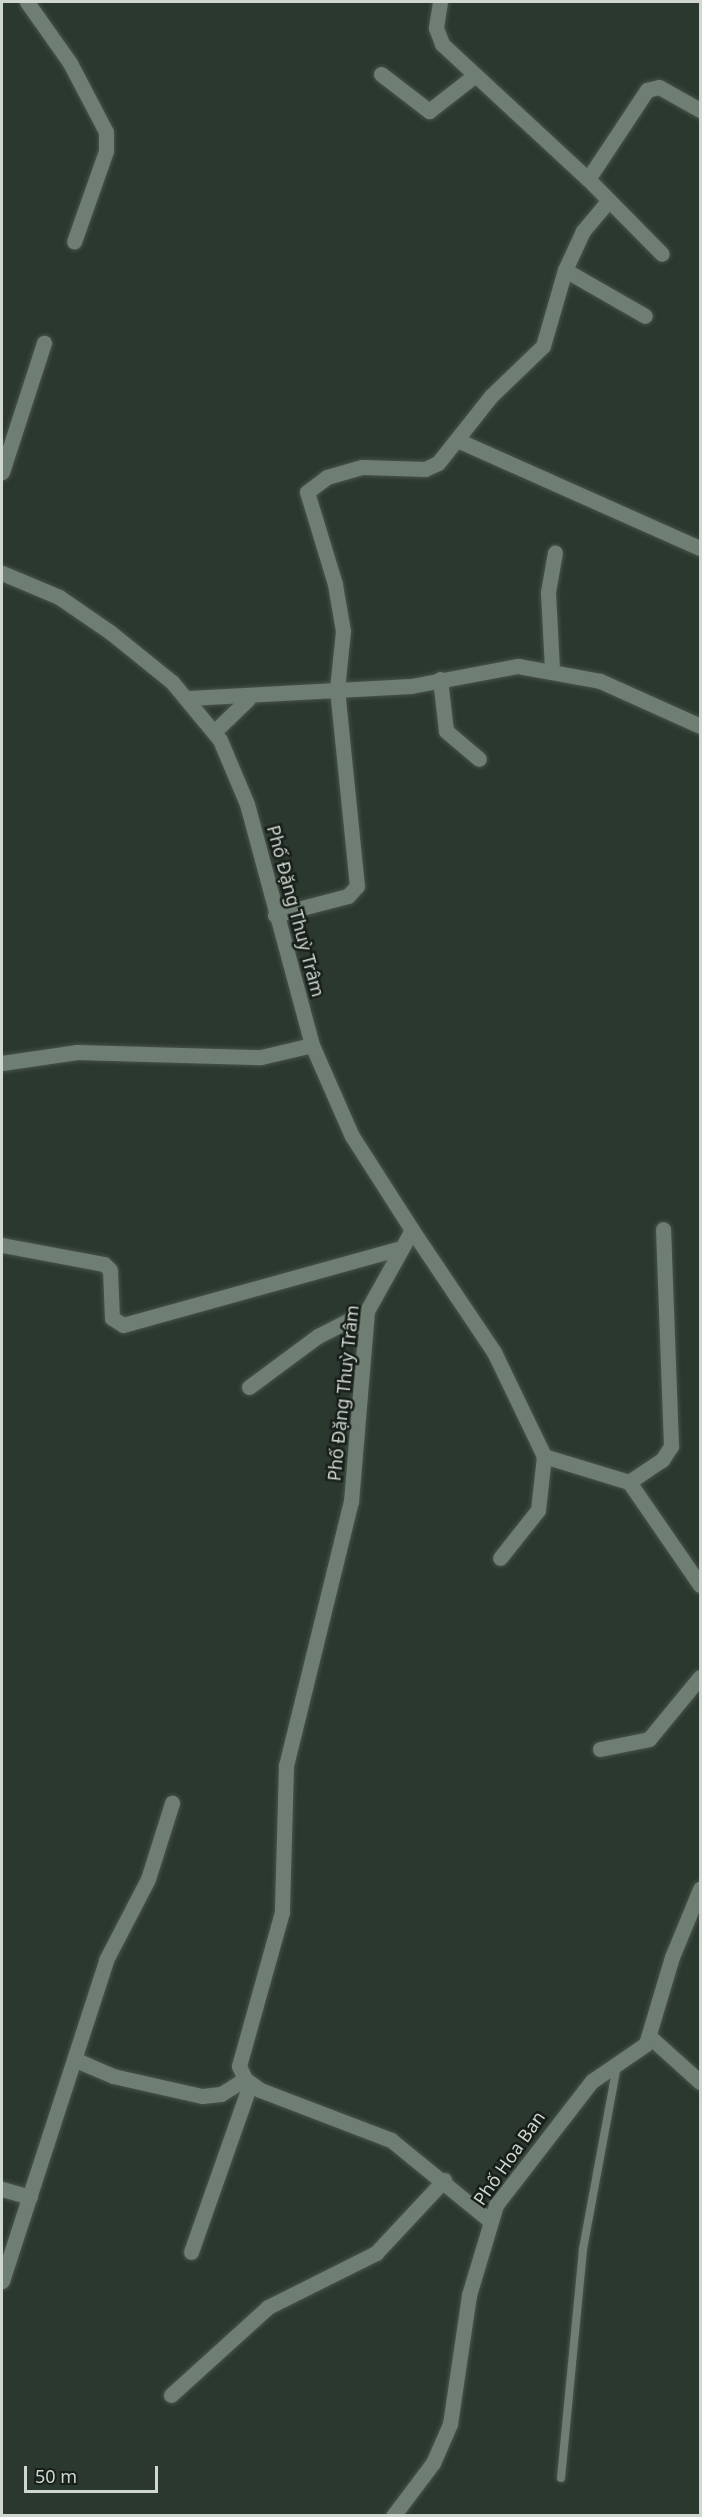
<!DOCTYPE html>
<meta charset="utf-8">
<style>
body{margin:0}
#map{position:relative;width:702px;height:2517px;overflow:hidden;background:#2b382e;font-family:"Noto Sans",sans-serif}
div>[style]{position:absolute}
.roads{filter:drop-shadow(0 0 2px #48534a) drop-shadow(0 0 2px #48534a)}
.service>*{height:8px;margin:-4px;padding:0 4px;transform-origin:4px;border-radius:4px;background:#6f7e72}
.minor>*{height:15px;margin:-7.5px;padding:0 7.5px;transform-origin:7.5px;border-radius:7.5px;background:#6f7e72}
span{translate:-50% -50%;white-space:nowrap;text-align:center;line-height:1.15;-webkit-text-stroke:5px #181e19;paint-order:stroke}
.street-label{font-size:18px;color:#cfd7d0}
.frame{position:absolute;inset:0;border:3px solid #cfd7d0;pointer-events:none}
.scale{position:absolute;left:24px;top:2466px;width:134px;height:27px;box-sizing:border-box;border:3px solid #cfd7d0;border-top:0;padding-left:8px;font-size:18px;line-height:21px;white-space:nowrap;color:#cfd7d0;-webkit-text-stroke:4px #181e19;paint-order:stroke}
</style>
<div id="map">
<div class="roads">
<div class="service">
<div style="left:561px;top:2478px;width:230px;rotate:-84.5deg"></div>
<div style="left:583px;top:2249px;width:186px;rotate:-79.5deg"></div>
</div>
<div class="minor">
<div style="left:27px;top:2px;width:75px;rotate:54.8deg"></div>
<div style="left:70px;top:63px;width:78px;rotate:62.4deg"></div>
<div style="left:106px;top:132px;width:19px;rotate:90deg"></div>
<div style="left:106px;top:151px;width:96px;rotate:109.4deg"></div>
<div style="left:440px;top:2px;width:26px;rotate:99deg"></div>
<div style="left:436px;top:28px;width:17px;rotate:69deg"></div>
<div style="left:442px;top:44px;width:199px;rotate:42.8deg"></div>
<div style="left:588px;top:179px;width:107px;rotate:-56.5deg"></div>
<div style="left:647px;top:90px;width:12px;rotate:-14deg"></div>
<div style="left:659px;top:87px;width:47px;rotate:29.3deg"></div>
<div style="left:381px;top:74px;width:61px;rotate:37.6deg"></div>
<div style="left:429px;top:111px;width:57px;rotate:-37.9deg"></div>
<div style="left:588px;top:179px;width:105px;rotate:45.4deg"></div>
<div style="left:565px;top:270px;width:92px;rotate:29.9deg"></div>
<div style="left:457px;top:440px;width:266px;rotate:24deg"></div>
<div style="left:2px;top:472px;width:136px;rotate:-72deg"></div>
<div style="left:2px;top:573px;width:62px;rotate:22.8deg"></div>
<div style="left:59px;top:597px;width:62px;rotate:34.5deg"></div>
<div style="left:110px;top:632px;width:80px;rotate:38.9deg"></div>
<div style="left:172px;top:682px;width:75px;rotate:50.4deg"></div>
<div style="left:220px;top:740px;width:69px;rotate:67.1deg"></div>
<div style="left:247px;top:804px;width:250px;rotate:74.9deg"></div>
<div style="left:312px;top:1045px;width:99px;rotate:66.3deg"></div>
<div style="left:352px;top:1136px;width:112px;rotate:57.4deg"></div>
<div style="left:412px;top:1230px;width:93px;rotate:119.1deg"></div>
<div style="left:367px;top:1311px;width:191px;rotate:94.8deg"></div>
<div style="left:351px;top:1501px;width:272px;rotate:103.8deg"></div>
<div style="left:286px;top:1765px;width:147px;rotate:91.6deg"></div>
<div style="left:282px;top:1912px;width:160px;rotate:105.6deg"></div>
<div style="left:239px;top:2066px;width:14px;rotate:65deg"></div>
<div style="left:245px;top:2079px;width:19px;rotate:36deg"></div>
<div style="left:260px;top:2090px;width:140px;rotate:20.9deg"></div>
<div style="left:391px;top:2140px;width:127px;rotate:39.2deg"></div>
<div style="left:552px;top:669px;width:77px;rotate:-93deg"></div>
<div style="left:548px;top:592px;width:40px;rotate:-80deg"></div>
<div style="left:440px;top:679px;width:52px;rotate:83.4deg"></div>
<div style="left:446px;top:731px;width:43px;rotate:40.3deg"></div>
<div style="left:189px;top:698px;width:222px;rotate:-3.1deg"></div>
<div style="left:411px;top:686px;width:109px;rotate:-10.6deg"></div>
<div style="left:518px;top:666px;width:83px;rotate:10.4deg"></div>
<div style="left:600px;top:681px;width:110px;rotate:24.2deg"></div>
<div style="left:214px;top:732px;width:47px;rotate:-44.1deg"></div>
<div style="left:275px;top:915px;width:75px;rotate:-14.6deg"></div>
<div style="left:348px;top:896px;width:13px;rotate:-48deg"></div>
<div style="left:357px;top:886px;width:198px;rotate:-95.8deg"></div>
<div style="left:337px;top:689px;width:58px;rotate:-84.1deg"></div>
<div style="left:343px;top:631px;width:48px;rotate:-99.7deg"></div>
<div style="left:335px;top:584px;width:96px;rotate:-106.9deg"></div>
<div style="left:307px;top:492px;width:25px;rotate:-37deg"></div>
<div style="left:327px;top:477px;width:36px;rotate:-16deg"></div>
<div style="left:362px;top:467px;width:63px;rotate:1.8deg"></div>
<div style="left:425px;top:469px;width:14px;rotate:-25deg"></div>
<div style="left:438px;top:463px;width:85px;rotate:-51.7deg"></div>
<div style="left:491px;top:396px;width:72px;rotate:-43.9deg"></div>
<div style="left:543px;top:346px;width:79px;rotate:-73.9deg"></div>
<div style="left:565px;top:270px;width:43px;rotate:-65.2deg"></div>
<div style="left:583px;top:231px;width:40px;rotate:-50deg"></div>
<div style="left:2px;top:1063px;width:76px;rotate:-8.3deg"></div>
<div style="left:77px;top:1052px;width:184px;rotate:1.6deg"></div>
<div style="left:261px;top:1057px;width:52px;rotate:-13.2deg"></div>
<div style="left:412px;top:1230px;width:147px;rotate:56.1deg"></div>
<div style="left:494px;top:1352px;width:115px;rotate:64.3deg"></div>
<div style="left:544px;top:1456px;width:54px;rotate:96.3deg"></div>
<div style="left:538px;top:1510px;width:61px;rotate:128.4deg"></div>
<div style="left:2px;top:1245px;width:104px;rotate:10.6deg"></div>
<div style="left:104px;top:1264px;width:8px;rotate:45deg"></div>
<div style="left:110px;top:1270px;width:48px;rotate:87.6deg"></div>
<div style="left:112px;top:1318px;width:13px;rotate:32deg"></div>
<div style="left:123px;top:1325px;width:284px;rotate:-15.5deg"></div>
<div style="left:249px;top:1387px;width:86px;rotate:-36.5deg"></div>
<div style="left:318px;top:1336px;width:55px;rotate:-27deg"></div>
<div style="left:544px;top:1456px;width:89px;rotate:17deg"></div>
<div style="left:629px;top:1482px;width:125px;rotate:55.4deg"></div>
<div style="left:629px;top:1482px;width:40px;rotate:-34deg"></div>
<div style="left:662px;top:1460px;width:17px;rotate:-57deg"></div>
<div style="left:671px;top:1446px;width:217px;rotate:-92.1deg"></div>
<div style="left:600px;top:1749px;width:50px;rotate:-11.5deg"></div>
<div style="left:649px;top:1739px;width:80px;rotate:-50.6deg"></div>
<div style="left:650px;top:2037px;width:67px;rotate:42deg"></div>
<div style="left:76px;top:2060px;width:40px;rotate:23.4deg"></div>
<div style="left:113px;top:2076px;width:91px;rotate:12.7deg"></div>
<div style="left:202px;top:2096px;width:19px;rotate:-6deg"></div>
<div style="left:221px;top:2094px;width:28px;rotate:-32deg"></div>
<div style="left:2px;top:2189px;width:29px;rotate:16deg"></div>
<div style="left:191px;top:2252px;width:178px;rotate:-70.6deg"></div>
<div style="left:2px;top:2281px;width:337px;rotate:-72deg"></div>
<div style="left:106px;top:1960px;width:91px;rotate:-62.6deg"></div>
<div style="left:148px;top:1879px;width:80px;rotate:-72.5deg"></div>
<div style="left:171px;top:2395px;width:131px;rotate:-42.2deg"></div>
<div style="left:268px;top:2307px;width:121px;rotate:-26.6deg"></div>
<div style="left:376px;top:2253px;width:100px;rotate:-47deg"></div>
<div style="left:393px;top:2516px;width:66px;rotate:-53deg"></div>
<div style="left:433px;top:2463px;width:43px;rotate:-66.4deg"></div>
<div style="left:450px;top:2424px;width:130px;rotate:-81.6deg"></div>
<div style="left:469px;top:2295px;width:94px;rotate:-73.3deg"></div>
<div style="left:496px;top:2205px;width:157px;rotate:-52.3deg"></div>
<div style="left:592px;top:2081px;width:65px;rotate:-34.4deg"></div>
<div style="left:646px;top:2044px;width:91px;rotate:-73.4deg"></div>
<div style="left:672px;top:1957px;width:74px;rotate:-67.6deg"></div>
</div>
</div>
<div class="street-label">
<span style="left:296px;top:911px;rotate:75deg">Phố Đặng Thuỳ Trâm</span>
<span style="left:343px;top:1393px;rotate:-84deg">Phố Đặng Thuỳ Trâm</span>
<span style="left:509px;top:2158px;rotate:-55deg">Phố Hoa Ban</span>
</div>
<div class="frame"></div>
<div class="scale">50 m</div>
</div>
